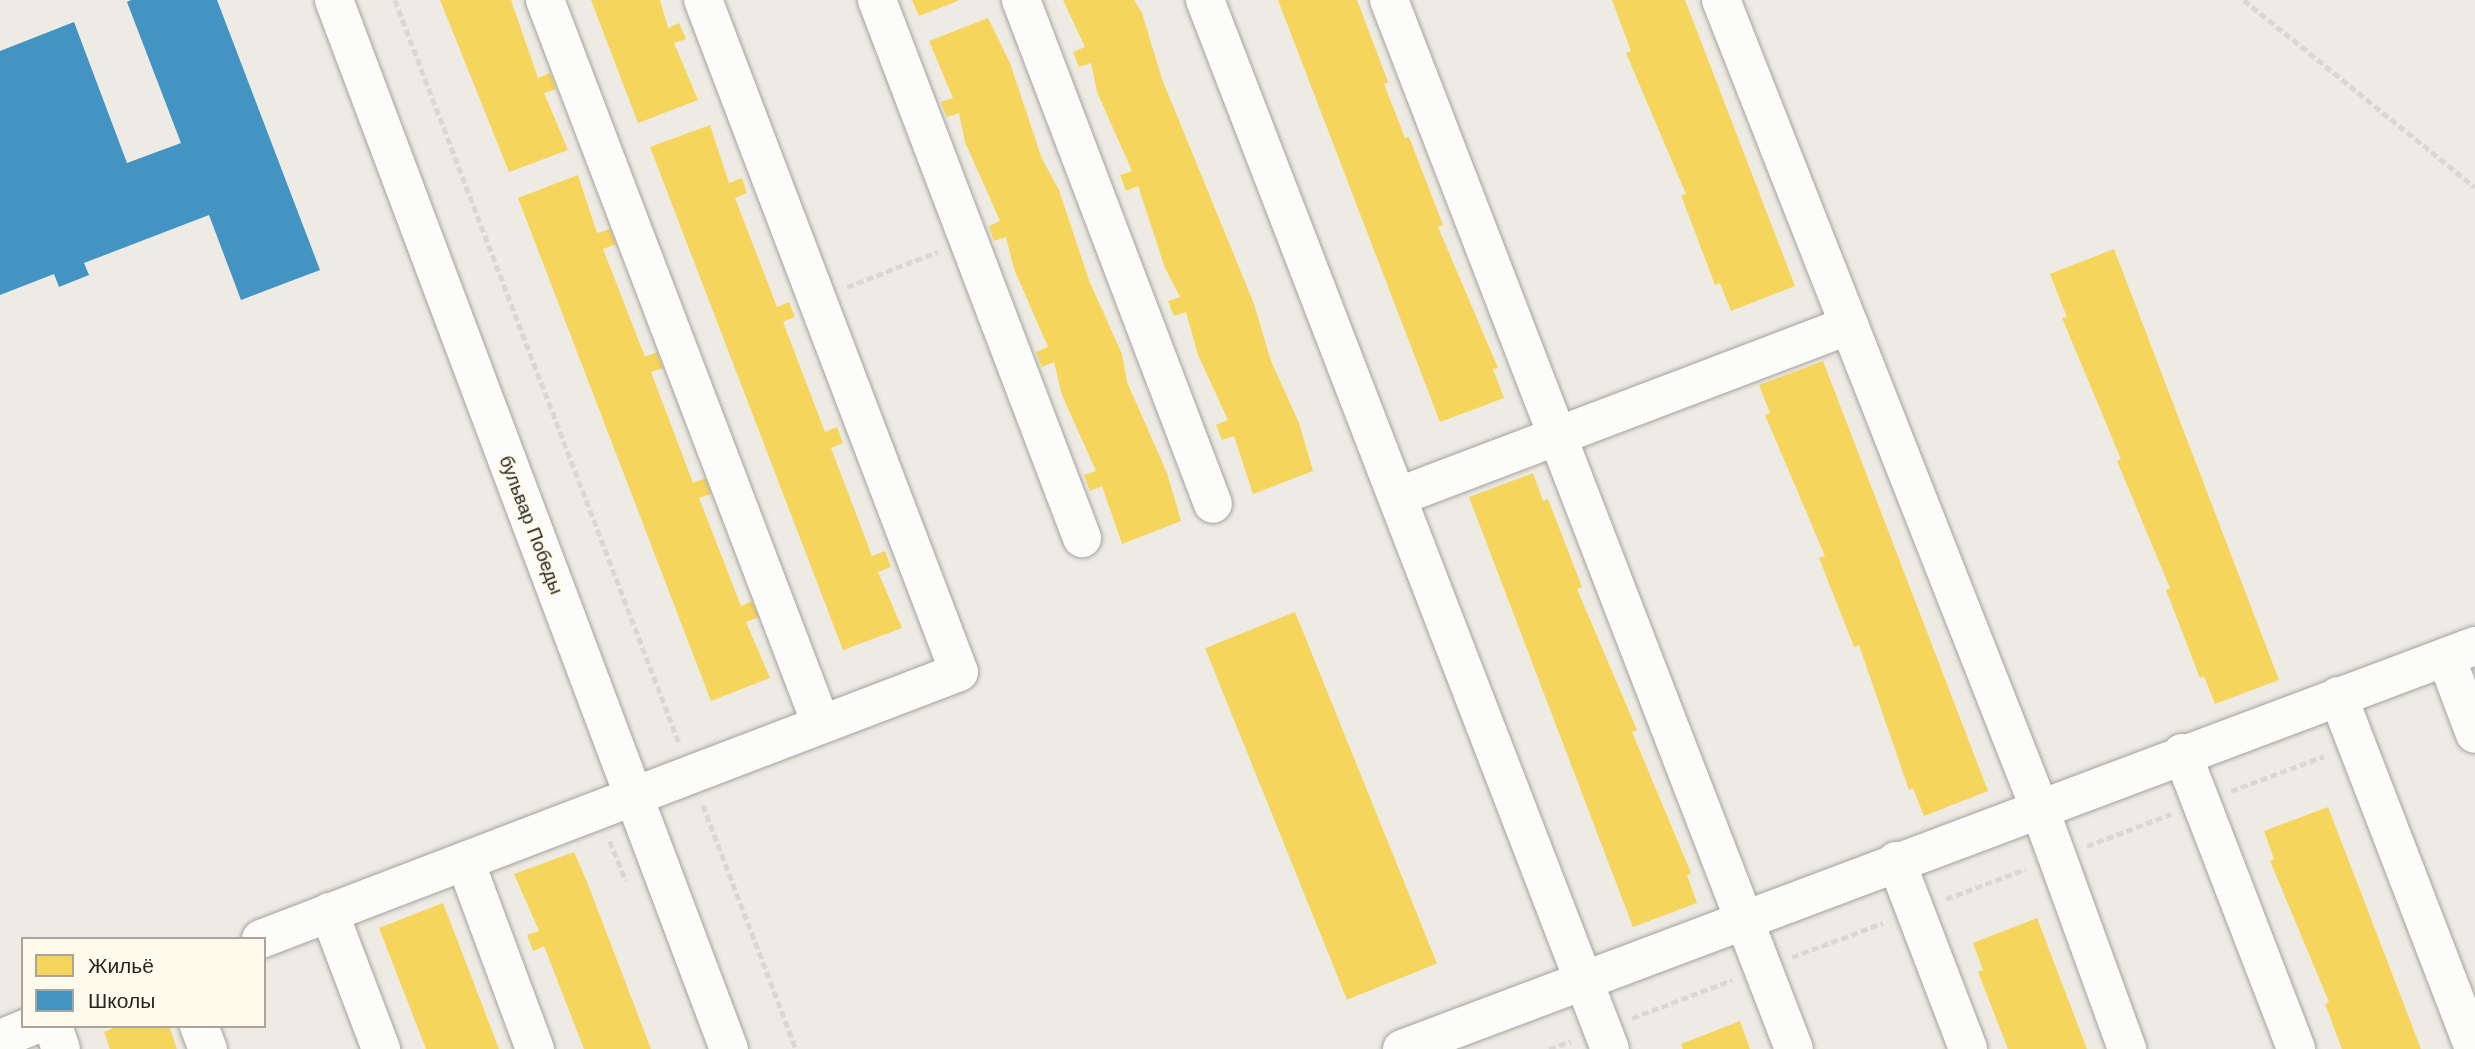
<!DOCTYPE html>
<meta charset="utf-8">
<style>
body{margin:0}
#map{position:relative;width:2475px;height:1049px;overflow:hidden;background:#edebe3;font-family:Helvetica,sans-serif}
div>[style]{position:absolute}
.homes>*{inset:0;background:#f6d55c;transform-origin:0 0}
.schools>*{inset:0;background:#4393c3}
.path>*{height:4.5px;margin-top:-2.25px;transform-origin:0;background:repeating-linear-gradient(90deg,#d9d8d6 0 7px,transparent 0 10.5px)}
.roads{filter:drop-shadow(0 0 2px #a5a39d) drop-shadow(0 0 2px #a5a39d)}
.minor>*{height:38px;margin:-19px;padding:0 19px;transform-origin:19px;border-radius:19px;background:#fcfcfb}
span{translate:-50% -50%;white-space:nowrap;text-align:center;line-height:1.15;-webkit-text-stroke:7px #fffaec;paint-order:stroke}
.street-label{font-size:19px;color:#272620}
.legend{position:absolute;left:21px;top:937px;width:245px;height:91px;box-sizing:border-box;background:#fffaec;border:2px solid #a9a59a;margin:0;padding:9px 12px;list-style:none;font-size:21px;color:#272620}
.legend li{display:flex;align-items:center;gap:14px;height:35px}
.legend b{width:35px;border:2px solid #a9a59a}
</style>
<div id="map">
<div class="homes">
<div style="clip-path:polygon(440px 0,511px 0,538px 78px,550px 73px,556px 89px,544px 93px,568px 150px,509px 172px)"></div>
<div style="clip-path:polygon(591px 0,660px 0,668px 28px,679px 23px,686px 39px,674px 43px,698px 100px,638px 123px)"></div>
<div style="clip-path:polygon(912px 0,960px 0,919px 16px)"></div>
<div style="clip-path:polygon(1063px 0,1134px 0,1142px 13px,1162px 79px,1254px 304px,1271px 361px,1299px 423px,1313px 471px,1253px 494px,1234px 436px,1222px 440px,1216px 425px,1228px 420px,1198px 355px,1186px 312px,1174px 316px,1168px 301px,1180px 297px,1165px 268px,1138px 186px,1126px 191px,1120px 175px,1132px 171px,1097px 92px,1091px 63px,1079px 67px,1073px 52px,1085px 47px)"></div>
<div style="clip-path:polygon(1278px 0,1357px 0,1388px 82px,1384px 84px,1405px 138px,1409px 137px,1443px 225px,1438px 227px,1498px 368px,1493px 369px,1504px 398px,1440px 422px)"></div>
<div style="clip-path:polygon(1612px 0,1685px 0,1795px 286px,1731px 311px,1720px 283px,1715px 285px,1681px 195px,1686px 194px,1626px 53px,1631px 51px)"></div>
<div style="clip-path:polygon(988px 18px,1010px 63px,1042px 159px,1059px 190px,1090px 283px,1122px 354px,1127px 382px,1167px 473px,1181px 521px,1122px 544px,1102px 486px,1090px 491px,1084px 475px,1096px 471px,1062px 395px,1054px 362px,1042px 367px,1036px 352px,1048px 347px,1014px 269px,1006px 237px,994px 241px,989px 226px,1000px 221px,965px 142px,959px 113px,947px 117px,941px 102px,953px 98px,929px 41px)"></div>
<div style="clip-path:polygon(710px 125px,729px 183px,742px 178px,747px 193px,735px 198px,777px 307px,789px 302px,795px 317px,783px 322px,825px 432px,837px 427px,843px 443px,831px 448px,872px 556px,885px 551px,891px 567px,878px 572px,902px 628px,843px 650px,650px 147px)"></div>
<div style="clip-path:polygon(578px 175px,597px 233px,610px 229px,616px 244px,603px 249px,645px 357px,657px 352px,663px 368px,651px 372px,693px 483px,705px 478px,711px 494px,699px 498px,741px 606px,752px 601px,759px 617px,746px 622px,770px 678px,711px 701px,518px 198px)"></div>
<div style="clip-path:polygon(2114px 249px,2279px 680px,2215px 704px,2204px 676px,2200px 678px,2166px 590px,2170px 588px,2117px 461px,2121px 459px,2062px 318px,2067px 317px,2050px 274px)"></div>
<div style="clip-path:polygon(1823px 361px,1988px 791px,1924px 816px,1913px 788px,1909px 790px,1859px 645px,1854px 647px,1819px 558px,1825px 556px,1765px 415px,1770px 413px,1759px 385px)"></div>
<div style="clip-path:polygon(1533px 473px,1543px 501px,1548px 499px,1582px 587px,1577px 589px,1637px 730px,1632px 732px,1691px 873px,1687px 875px,1697px 903px,1633px 927px,1469px 497px)"></div>
<div style="left:1295px;top:612px;width:379px;height:97px;rotate:68deg"></div>
<div style="clip-path:polygon(2328px 807px,2421px 1049px,2342px 1049px,2325px 1004px,2329px 1002px,2270px 861px,2274px 859px,2264px 831px)"></div>
<div style="clip-path:polygon(574px 852px,587px 882px,651px 1049px,584px 1049px,544px 946px,533px 951px,527px 935px,539px 931px,514px 874px)"></div>
<div style="clip-path:polygon(443px 903px,499px 1049px,426px 1049px,379px 928px)"></div>
<div style="clip-path:polygon(2037px 918px,2087px 1049px,2008px 1049px,1978px 972px,1983px 970px,1973px 943px)"></div>
<div style="clip-path:polygon(1740px 1021px,1750px 1049px,1683px 1049px,1681px 1044px)"></div>
<div style="clip-path:polygon(118px 1026px,169px 1026px,177px 1049px,110px 1049px,104px 1032px)"></div>
</div>
<div class="schools">
<div style="clip-path:polygon(131px 0,217px 0,320px 270px,241px 300px,209px 215px,84px 263px,89px 275px,59px 287px,54px 274px,0 295px,0 51px,74px 22px,127px 163px,181px 143px,127px 2px)"></div>
</div>
<div class="path">
<div style="left:395px;top:0;width:798px;rotate:69.07deg"></div>
<div style="left:2244px;top:0;width:297px;rotate:39deg"></div>
<div style="left:847px;top:287px;width:97px;rotate:-21.3deg"></div>
<div style="left:2231px;top:791px;width:99px;rotate:-20.6deg"></div>
<div style="left:703px;top:805px;width:261px;rotate:69.1deg"></div>
<div style="left:610px;top:841px;width:43px;rotate:68.2deg"></div>
<div style="left:2087px;top:846px;width:90px;rotate:-20.9deg"></div>
<div style="left:1946px;top:899px;width:85px;rotate:-20.6deg"></div>
<div style="left:1792px;top:957px;width:97px;rotate:-20.5deg"></div>
<div style="left:1632px;top:1018px;width:107px;rotate:-20.8deg"></div>
<div style="left:1549px;top:1049px;width:23px;rotate:-20deg"></div>
</div>
<div class="roads">
<div class="minor">
<div style="left:334px;top:0;width:1121px;rotate:69.37deg"></div>
<div style="left:545px;top:0;width:775px;rotate:69.13deg"></div>
<div style="left:877px;top:0;width:576px;rotate:69.14deg"></div>
<div style="left:1021px;top:0;width:539px;rotate:69.15deg"></div>
<div style="left:1205px;top:0;width:1124px;rotate:68.89deg"></div>
<div style="left:1389px;top:0;width:1124px;rotate:68.89deg"></div>
<div style="left:1721px;top:0;width:867px;rotate:68.49deg"></div>
<div style="left:2039px;top:807px;width:258px;rotate:70deg"></div>
<div style="left:1397px;top:497px;width:484px;rotate:-20.8deg"></div>
<div style="left:2446px;top:657px;width:82px;rotate:69.4deg"></div>
<div style="left:2338px;top:696px;width:378px;rotate:68.9deg"></div>
<div style="left:2182px;top:753px;width:317px;rotate:68.9deg"></div>
<div style="left:465px;top:861px;width:201px;rotate:69.6deg"></div>
<div style="left:1896px;top:861px;width:201px;rotate:69deg"></div>
<div style="left:329px;top:912px;width:147px;rotate:69.2deg"></div>
<div style="left:261px;top:939px;width:747px;rotate:-20.93deg"></div>
<div style="left:959px;top:672px;width:719px;rotate:-110.85deg"></div>
<div style="left:53px;top:1026px;width:24px;rotate:71deg"></div>
<div style="left:199px;top:1026px;width:25px;rotate:69deg"></div>
<div style="left:0;top:1039px;width:35px;rotate:-22deg"></div>
<div style="left:1402px;top:1049px;width:1146px;rotate:-20.59deg"></div>
</div>
</div>
<div class="street-label">
<span style="left:531px;top:525px;rotate:69deg">бульвар Победы</span>
</div>
<ul class="legend">
<li><b style="height:19px;background:#f6d55c"></b>Жильё</li>
<li><b style="height:19px;background:#4393c3"></b>Школы</li>
</ul>
</div>
